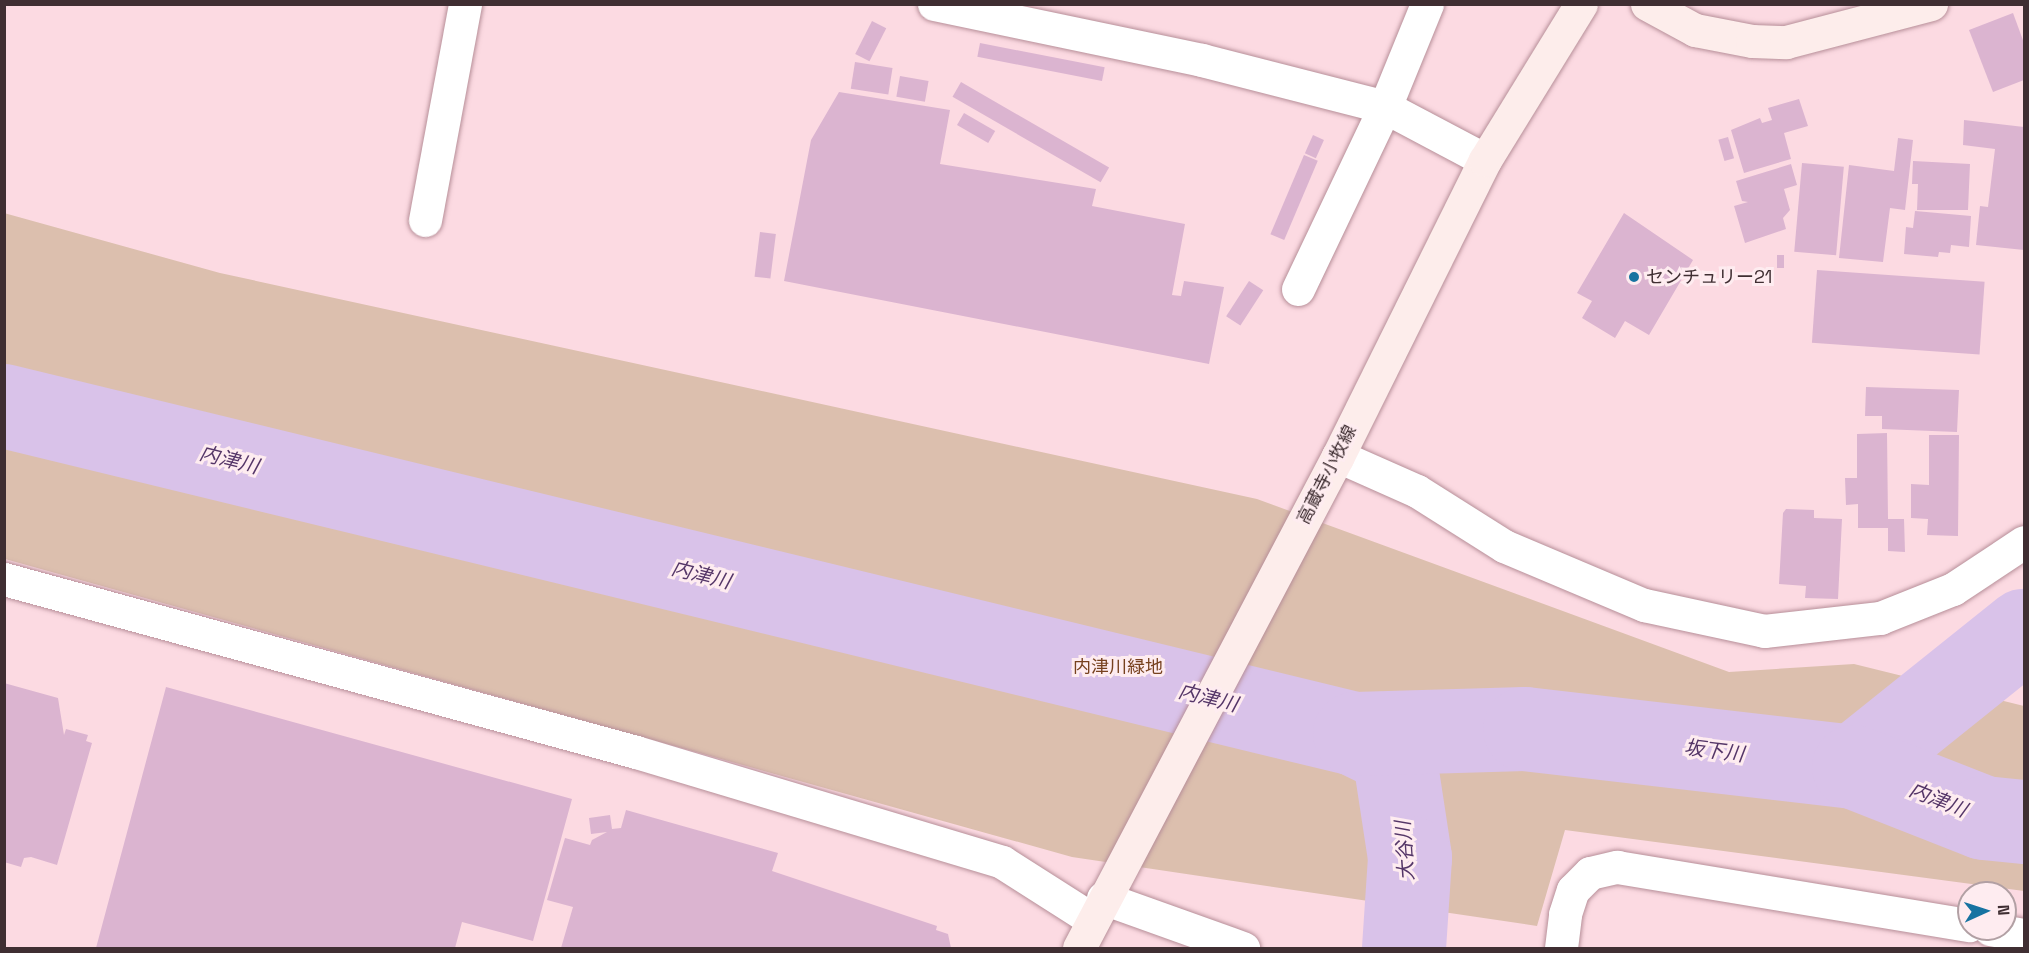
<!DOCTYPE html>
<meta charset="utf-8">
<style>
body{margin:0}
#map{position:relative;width:2029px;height:953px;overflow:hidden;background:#fcdae2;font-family:"Space Grotesk","Noto Sans JP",sans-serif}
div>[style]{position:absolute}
.green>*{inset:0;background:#dcbfae}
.river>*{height:84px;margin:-42px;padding:0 42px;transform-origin:42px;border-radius:42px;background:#d9c2e9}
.building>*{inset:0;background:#dbb4d0;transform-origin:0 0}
.roads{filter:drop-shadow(0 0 2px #b78f99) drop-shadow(0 0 2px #b78f99)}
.street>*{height:33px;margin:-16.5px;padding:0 16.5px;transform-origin:16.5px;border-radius:16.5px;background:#fff}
.secondary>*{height:33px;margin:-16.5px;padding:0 16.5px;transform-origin:16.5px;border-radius:16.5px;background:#fdedeb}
.dots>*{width:16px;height:16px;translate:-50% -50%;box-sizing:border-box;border:3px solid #feecf0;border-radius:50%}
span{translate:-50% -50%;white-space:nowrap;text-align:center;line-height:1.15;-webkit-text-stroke:6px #feecf0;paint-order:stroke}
.poi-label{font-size:18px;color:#3f2e32}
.left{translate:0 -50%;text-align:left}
.street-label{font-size:18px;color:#3f2e32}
.park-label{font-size:18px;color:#77411f}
.water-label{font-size:20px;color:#553668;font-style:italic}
.frame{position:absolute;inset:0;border:6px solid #3f2e32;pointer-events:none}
.north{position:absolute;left:1957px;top:881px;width:60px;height:60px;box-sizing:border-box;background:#feecf0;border:2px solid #b2a0a4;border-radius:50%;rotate:87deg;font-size:16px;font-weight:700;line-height:24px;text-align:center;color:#3f2e32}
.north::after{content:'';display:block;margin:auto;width:21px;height:27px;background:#1773a1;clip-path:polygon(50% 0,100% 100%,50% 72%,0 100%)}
</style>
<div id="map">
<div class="green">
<div style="clip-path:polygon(4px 213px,220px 273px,1257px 499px,1729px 672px,1854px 664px,2024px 706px,2024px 891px,1565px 830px,1537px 926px,1072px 857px,5px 559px)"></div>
</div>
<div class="river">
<div style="left:4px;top:406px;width:1390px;rotate:13.65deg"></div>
<div style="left:1355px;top:734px;width:43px;rotate:26deg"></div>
<div style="left:1394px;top:753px;width:106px;rotate:81.3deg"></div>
<div style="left:1410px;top:858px;width:90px;rotate:93.8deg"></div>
<div style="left:1355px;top:734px;width:170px;rotate:-1.7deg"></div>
<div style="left:1525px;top:729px;width:331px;rotate:6.6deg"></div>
<div style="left:1854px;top:767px;width:218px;rotate:-38.7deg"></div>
<div style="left:1854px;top:767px;width:140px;rotate:21.4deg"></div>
<div style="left:1984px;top:818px;width:40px;rotate:5.7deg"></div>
</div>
<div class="building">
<div style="clip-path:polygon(2013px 13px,2024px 43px,2024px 80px,1993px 92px,1969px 30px)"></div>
<div style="left:872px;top:21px;width:16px;height:37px;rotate:27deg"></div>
<div style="left:980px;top:43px;width:127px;height:14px;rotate:11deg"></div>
<div style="left:855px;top:62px;width:38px;height:27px;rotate:9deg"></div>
<div style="left:900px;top:76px;width:29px;height:21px;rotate:10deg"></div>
<div style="left:961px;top:82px;width:171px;height:17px;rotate:30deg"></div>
<div style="clip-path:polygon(839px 92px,950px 110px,940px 164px,1096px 189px,1092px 206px,1185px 224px,1172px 295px,1181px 296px,1184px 281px,1224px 287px,1209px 364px,784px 281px,811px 140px)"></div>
<div style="clip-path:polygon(1799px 99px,1808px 126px,1784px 133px,1791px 159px,1744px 173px,1731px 130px,1760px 118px,1762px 123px,1772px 120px,1768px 108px)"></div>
<div style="left:964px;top:113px;width:36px;height:14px;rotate:30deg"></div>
<div style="clip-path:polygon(1964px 120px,2024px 127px,2024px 250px,1976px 245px,1980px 206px,1988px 207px,1995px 149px,1963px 145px)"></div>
<div style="left:1313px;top:135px;width:12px;height:20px;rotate:24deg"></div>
<div style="left:1728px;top:137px;width:22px;height:10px;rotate:74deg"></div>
<div style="clip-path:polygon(1898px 138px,1913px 140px,1905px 210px,1890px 208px,1883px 262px,1839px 258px,1849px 165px,1894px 171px)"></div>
<div style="left:1304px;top:155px;width:15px;height:86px;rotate:23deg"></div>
<div style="clip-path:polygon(1913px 161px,1970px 164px,1968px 210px,1917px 210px,1918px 184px,1912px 184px)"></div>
<div style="left:1802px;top:163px;width:42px;height:89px;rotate:5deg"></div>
<div style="clip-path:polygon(1791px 164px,1797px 185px,1784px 189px,1790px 210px,1783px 218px,1786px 229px,1745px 243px,1734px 206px,1748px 202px,1742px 201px,1736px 181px)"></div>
<div style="clip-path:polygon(1915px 211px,1971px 216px,1969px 247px,1951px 245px,1950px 253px,1939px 252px,1938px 257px,1904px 254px,1906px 227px,1913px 228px)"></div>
<div style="clip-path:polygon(1624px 213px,1693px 260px,1649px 335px,1625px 321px,1615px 338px,1582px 318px,1592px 301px,1577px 293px)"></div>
<div style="left:760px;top:232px;width:16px;height:45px;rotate:7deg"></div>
<div style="left:1777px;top:255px;width:7px;height:13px"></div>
<div style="left:1817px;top:270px;width:168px;height:73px;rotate:4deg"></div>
<div style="left:1249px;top:281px;width:17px;height:42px;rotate:33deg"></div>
<div style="clip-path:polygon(1866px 387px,1959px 390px,1957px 432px,1882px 429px,1882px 416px,1865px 416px)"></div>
<div style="clip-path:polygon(1887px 433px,1888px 519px,1904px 519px,1905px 552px,1888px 551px,1888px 528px,1858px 528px,1858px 504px,1846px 505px,1845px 478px,1857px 478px,1857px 434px)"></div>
<div style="clip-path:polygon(1929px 435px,1959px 435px,1958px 536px,1927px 535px,1928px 519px,1911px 518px,1911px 484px,1929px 485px)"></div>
<div style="clip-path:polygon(1786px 509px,1814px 510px,1814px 518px,1842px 519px,1838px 599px,1805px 598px,1806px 586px,1779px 584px,1783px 513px)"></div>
<div style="clip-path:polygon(4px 683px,58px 698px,64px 735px,66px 729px,88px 735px,86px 741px,92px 743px,57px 865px,31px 857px,24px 858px,21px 867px,4px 862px)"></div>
<div style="clip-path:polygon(166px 687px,572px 799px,533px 941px,462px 922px,455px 948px,96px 948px)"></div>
<div style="clip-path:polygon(626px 810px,778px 853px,772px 871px,937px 926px,936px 930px,948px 934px,951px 948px,561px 948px,573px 907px,547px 900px,565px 838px,590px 845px,592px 840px,607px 832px,591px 834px,589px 818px,610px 815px,612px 829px,621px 828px)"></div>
</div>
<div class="roads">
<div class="street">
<div style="left:934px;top:4px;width:274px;rotate:11.8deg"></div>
<div style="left:1202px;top:60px;width:189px;rotate:14.4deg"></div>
<div style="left:1385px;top:107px;width:113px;rotate:27.9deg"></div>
<div style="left:425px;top:220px;width:220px;rotate:-79.5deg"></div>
<div style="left:1298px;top:289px;width:202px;rotate:-64.5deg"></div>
<div style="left:1385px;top:107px;width:111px;rotate:-67.8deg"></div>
<div style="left:1338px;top:456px;width:86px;rotate:23.9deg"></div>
<div style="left:1417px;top:491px;width:103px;rotate:32.3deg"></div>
<div style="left:1504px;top:546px;width:152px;rotate:22.9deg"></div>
<div style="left:1644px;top:605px;width:123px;rotate:12.2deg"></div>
<div style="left:1764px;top:631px;width:117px;rotate:-6.4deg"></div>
<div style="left:1880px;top:618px;width:79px;rotate:-21.7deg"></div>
<div style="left:1953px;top:589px;width:85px;rotate:-33.5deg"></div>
<div style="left:4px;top:579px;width:655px;rotate:15.31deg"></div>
<div style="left:636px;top:752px;width:382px;rotate:16.7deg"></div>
<div style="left:1002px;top:862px;width:108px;rotate:32.5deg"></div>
<div style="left:1103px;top:898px;width:149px;rotate:19.7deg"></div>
<div style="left:1990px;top:929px;width:35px;rotate:10deg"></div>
<div style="left:1561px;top:948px;width:34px;rotate:-83deg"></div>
<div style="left:1565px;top:914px;width:25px;rotate:-72deg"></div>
<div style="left:1573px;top:890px;width:24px;rotate:-45deg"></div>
<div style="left:1590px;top:873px;width:28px;rotate:-13deg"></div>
<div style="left:1617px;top:867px;width:357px;rotate:9.4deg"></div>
</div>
<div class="secondary">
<div style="left:1647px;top:4px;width:55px;rotate:28.4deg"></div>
<div style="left:1695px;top:30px;width:58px;rotate:10.9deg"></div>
<div style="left:1752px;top:41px;width:34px;rotate:2deg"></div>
<div style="left:1786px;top:42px;width:150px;rotate:-14.7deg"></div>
<div style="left:1079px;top:948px;width:556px;rotate:-62.24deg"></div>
<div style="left:1338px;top:456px;width:330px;rotate:-63.6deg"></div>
<div style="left:1485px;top:160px;width:183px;rotate:-58.4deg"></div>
</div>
</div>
<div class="dots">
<div style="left:1634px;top:277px;background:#1773a1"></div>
</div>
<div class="poi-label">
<span class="left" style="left:1646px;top:277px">センチュリー21</span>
</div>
<div class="street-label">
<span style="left:1327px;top:475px;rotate:-63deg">高蔵寺小牧線</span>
</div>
<div class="park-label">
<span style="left:1118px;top:667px">内津川緑地</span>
</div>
<div class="water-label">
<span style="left:229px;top:460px;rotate:14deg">内津川</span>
<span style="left:701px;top:575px;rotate:14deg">内津川</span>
<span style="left:1208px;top:698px;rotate:14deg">内津川</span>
<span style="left:1714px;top:751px;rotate:7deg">坂下川</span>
<span style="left:1938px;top:800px;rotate:22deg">内津川</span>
<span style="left:1405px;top:851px;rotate:-94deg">大谷川</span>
</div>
<div class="frame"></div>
<div class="north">N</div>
</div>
